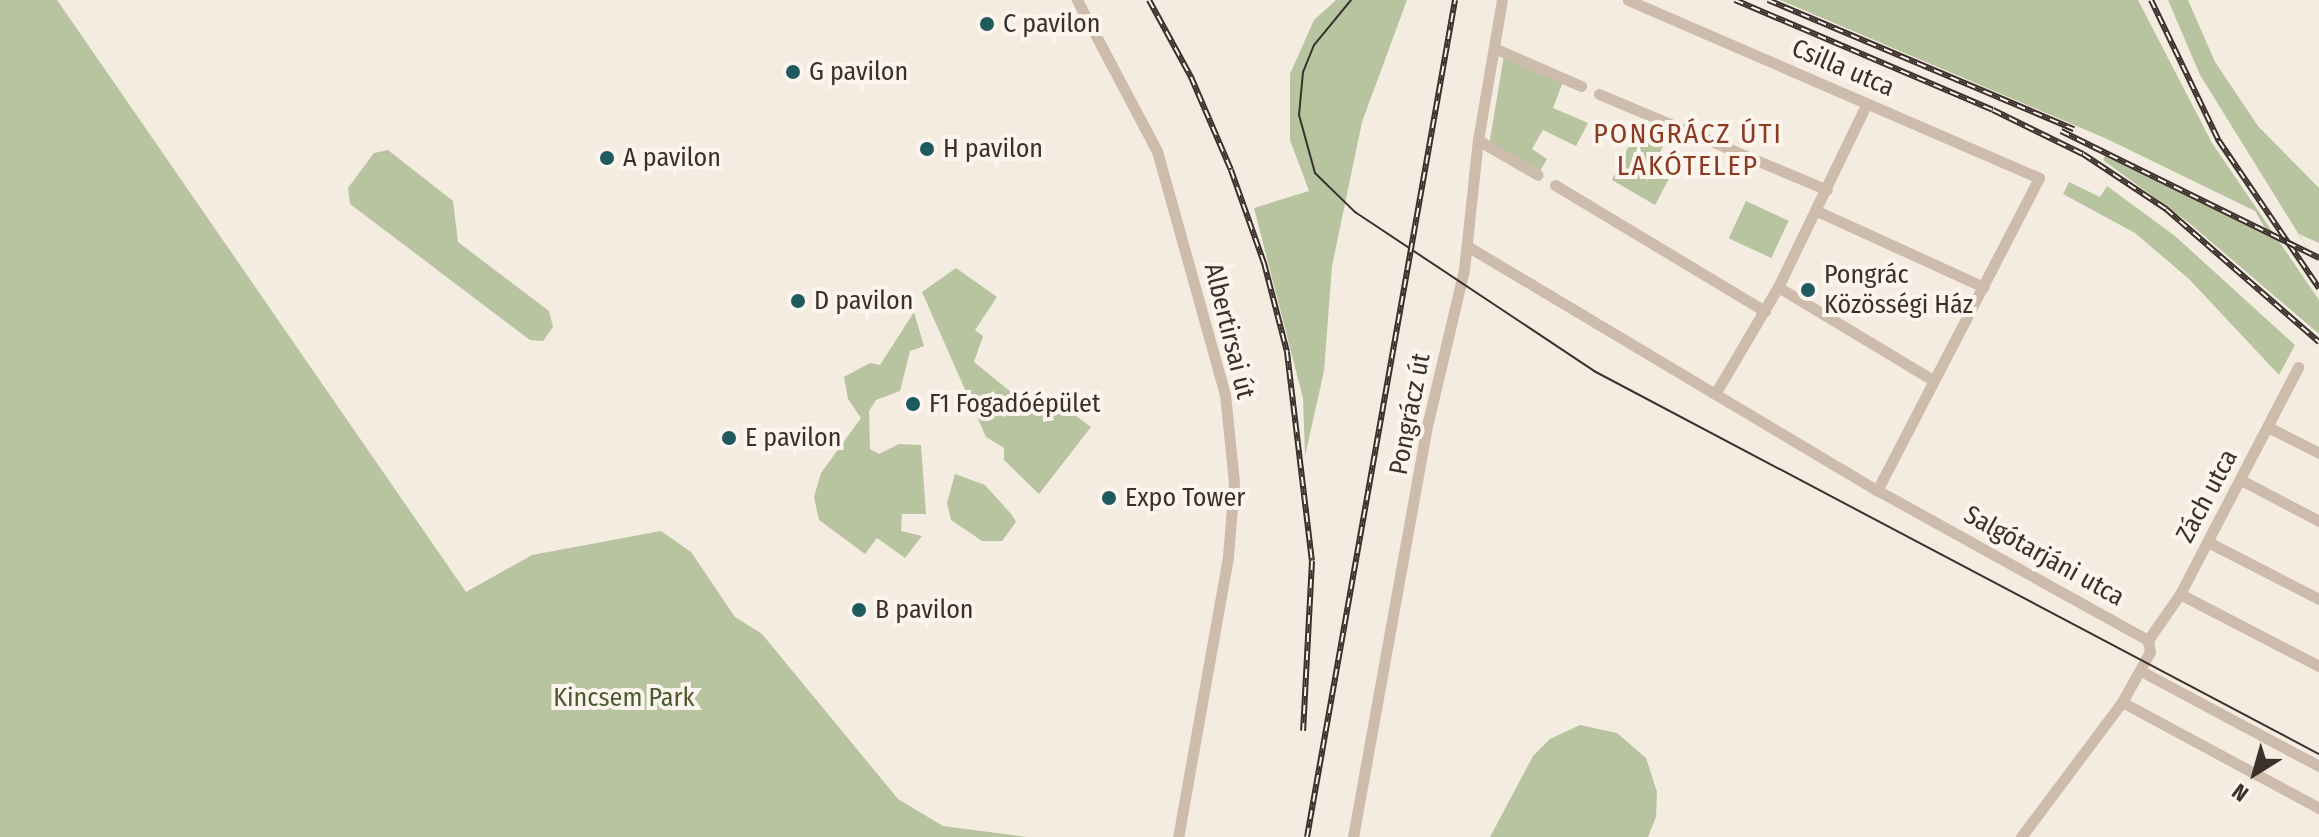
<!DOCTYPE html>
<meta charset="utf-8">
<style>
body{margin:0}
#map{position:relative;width:2319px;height:837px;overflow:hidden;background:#f4ebe1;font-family:"Fira Sans Condensed",sans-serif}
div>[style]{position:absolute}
.green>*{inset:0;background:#b8c4a0;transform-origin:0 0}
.minor>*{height:11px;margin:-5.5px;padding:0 5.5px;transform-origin:5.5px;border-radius:5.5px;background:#cdbbac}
.tram>*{height:2px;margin:-1px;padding:0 1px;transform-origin:1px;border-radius:1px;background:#3b302b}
.rail>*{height:6px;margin-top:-3px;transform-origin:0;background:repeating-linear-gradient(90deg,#fbf5ee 0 9px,#3b302b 0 18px);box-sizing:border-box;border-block:2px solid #3b302b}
.dots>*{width:22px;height:22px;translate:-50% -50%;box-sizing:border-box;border:4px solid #fbf5ee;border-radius:50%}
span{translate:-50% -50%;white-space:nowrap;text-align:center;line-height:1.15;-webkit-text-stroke:8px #fbf5ee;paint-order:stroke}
.poi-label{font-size:26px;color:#3b302b}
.left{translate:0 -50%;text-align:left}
.street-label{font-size:26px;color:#3b302b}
.park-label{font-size:26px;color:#4a5a2e}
.neighbourhood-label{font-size:28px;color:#8c3b22;letter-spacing:2px}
.north{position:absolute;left:2215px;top:733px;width:80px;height:80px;-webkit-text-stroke:6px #fbf5ee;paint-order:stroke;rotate:217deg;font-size:22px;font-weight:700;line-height:32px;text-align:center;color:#3b302b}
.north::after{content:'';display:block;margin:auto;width:28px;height:36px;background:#3b302b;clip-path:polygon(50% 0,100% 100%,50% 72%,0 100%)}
</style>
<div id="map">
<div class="green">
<div style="clip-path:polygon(0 0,57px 0,466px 592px,532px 555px,661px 531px,691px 552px,735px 617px,762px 634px,898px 799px,943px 826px,1027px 837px,0 837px)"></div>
<div style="clip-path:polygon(1336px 0,1407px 0,1362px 122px,1332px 266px,1324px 371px,1305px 456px,1303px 398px,1254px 208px,1309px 191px,1290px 140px,1290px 74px,1314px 20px)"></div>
<div style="clip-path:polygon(1780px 0,2138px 0,2212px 143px,2319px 300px,2319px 334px,2188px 222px,2103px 160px,2105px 156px,2270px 237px,2255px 211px,2107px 139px)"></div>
<div style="clip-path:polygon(2168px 0,2188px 0,2215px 62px,2258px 126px,2319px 188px,2319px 243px,2299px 234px,2319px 267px,2200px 75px)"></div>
<div style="clip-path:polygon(1504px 55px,1563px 82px,1553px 108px,1588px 123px,1576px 146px,1543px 130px,1532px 149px,1547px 159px,1539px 173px,1489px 145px)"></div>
<div style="clip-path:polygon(1638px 127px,1666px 140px,1644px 186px,1655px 167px,1671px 175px,1655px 205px,1612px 180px)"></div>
<div style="clip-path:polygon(388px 150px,453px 201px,458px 242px,549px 311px,553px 327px,543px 341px,530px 340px,350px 204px,348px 188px,374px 153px)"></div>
<div style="clip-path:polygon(2069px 182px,2100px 197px,2107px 186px,2175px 236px,2295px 345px,2279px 375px,2189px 279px,2135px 233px,2063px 194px)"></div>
<div style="left:1746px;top:201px;width:47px;height:41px;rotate:25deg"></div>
<div style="clip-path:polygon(956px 268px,997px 297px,975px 330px,983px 336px,974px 362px,1033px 410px,1046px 394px,1091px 427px,1039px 494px,1004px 460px,1004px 448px,986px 437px,922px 292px)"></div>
<div style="clip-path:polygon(914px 312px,924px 346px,910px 351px,900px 391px,876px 400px,869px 411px,870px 449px,879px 454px,899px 444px,921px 445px,926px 514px,902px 514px,901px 531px,922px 536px,905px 558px,877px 538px,865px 554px,819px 520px,814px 497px,821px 473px,861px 418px,848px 399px,844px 377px,870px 363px,880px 365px)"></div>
<div style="clip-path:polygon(955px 474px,985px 485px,1012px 515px,1016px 522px,1002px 541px,982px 541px,951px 520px,947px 503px)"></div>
<div style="clip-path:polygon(1580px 725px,1617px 733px,1646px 758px,1657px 792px,1656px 817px,1648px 837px,1490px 837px,1533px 756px,1550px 739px)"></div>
</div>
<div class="minor">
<div style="left:1077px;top:0;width:171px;rotate:62.1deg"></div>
<div style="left:1157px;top:151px;width:252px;rotate:74.4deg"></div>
<div style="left:1225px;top:394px;width:88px;rotate:84.2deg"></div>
<div style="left:1234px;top:482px;width:75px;rotate:94.6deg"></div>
<div style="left:1228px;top:557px;width:284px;rotate:100.1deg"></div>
<div style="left:1628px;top:0;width:448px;rotate:23.4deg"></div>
<div style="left:2039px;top:178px;width:352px;rotate:117.4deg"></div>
<div style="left:1494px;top:48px;width:95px;rotate:23.6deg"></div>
<div style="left:1599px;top:94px;width:247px;rotate:22.8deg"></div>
<div style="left:1478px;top:140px;width:69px;rotate:30.3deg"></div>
<div style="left:1555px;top:185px;width:245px;rotate:31deg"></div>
<div style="left:1817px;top:211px;width:183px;rotate:24.5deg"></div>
<div style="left:1467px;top:246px;width:477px;rotate:30.8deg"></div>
<div style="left:1877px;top:490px;width:310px;rotate:29deg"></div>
<div style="left:2148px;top:640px;width:12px;rotate:81deg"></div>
<div style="left:2150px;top:652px;width:57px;rotate:119.2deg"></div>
<div style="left:2122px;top:702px;width:169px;rotate:126.8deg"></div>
<div style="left:1778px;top:287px;width:181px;rotate:31deg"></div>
<div style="left:1715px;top:394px;width:124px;rotate:-59.5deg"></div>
<div style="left:1778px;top:287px;width:204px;rotate:-64.2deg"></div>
<div style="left:2268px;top:427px;width:57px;rotate:27deg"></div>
<div style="left:2241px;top:480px;width:88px;rotate:27.7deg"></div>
<div style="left:2208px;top:542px;width:125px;rotate:27.2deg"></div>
<div style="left:2180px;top:594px;width:157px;rotate:27.4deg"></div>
<div style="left:2148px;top:640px;width:56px;rotate:-55.2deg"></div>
<div style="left:2180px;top:594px;width:256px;rotate:-62.5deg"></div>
<div style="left:2141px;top:671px;width:202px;rotate:28.1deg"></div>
<div style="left:2122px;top:702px;width:224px;rotate:28.3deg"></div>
<div style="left:1353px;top:837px;width:422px;rotate:-79.8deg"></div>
<div style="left:1428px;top:422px;width:156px;rotate:-76.7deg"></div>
<div style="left:1464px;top:270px;width:131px;rotate:-83.9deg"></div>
<div style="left:1478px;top:140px;width:142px;rotate:-80.3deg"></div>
</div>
<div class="tram">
<div style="left:1351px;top:0;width:58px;rotate:129.4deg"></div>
<div style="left:1314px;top:45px;width:29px;rotate:112deg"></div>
<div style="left:1303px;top:72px;width:43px;rotate:95.3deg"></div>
<div style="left:1299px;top:115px;width:60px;rotate:74.6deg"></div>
<div style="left:1315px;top:173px;width:56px;rotate:44.3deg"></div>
<div style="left:1355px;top:212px;width:287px;rotate:33.6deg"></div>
<div style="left:1594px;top:371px;width:820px;rotate:27.85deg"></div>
</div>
<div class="rail">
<div style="left:1149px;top:0;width:88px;rotate:61.4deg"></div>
<div style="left:1191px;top:77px;width:101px;rotate:66.7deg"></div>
<div style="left:1231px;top:170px;width:99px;rotate:70.5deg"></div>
<div style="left:1264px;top:263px;width:92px;rotate:75.5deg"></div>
<div style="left:1287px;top:352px;width:210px;rotate:83.2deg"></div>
<div style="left:1312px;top:561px;width:170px;rotate:93deg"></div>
<div style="left:1735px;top:0;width:280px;rotate:23.1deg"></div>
<div style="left:1993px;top:110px;width:100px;rotate:26.1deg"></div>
<div style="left:2083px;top:154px;width:100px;rotate:33.5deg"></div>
<div style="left:2166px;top:209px;width:203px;rotate:41deg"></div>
<div style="left:1768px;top:0;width:332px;rotate:22.9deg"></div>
<div style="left:2151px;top:0;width:157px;rotate:64.3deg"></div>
<div style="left:2219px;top:141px;width:178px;rotate:55.8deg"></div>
<div style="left:2061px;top:131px;width:288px;rotate:26.2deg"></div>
<div style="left:1307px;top:837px;width:850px;rotate:-79.97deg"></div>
</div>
<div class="dots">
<div style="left:987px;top:24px;background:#1f5a5e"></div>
<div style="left:793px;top:72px;background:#1f5a5e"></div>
<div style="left:927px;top:149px;background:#1f5a5e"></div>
<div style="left:607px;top:158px;background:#1f5a5e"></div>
<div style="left:1808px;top:290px;background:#1f5a5e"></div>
<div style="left:798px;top:301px;background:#1f5a5e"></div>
<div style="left:913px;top:404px;background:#1f5a5e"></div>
<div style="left:729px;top:438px;background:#1f5a5e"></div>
<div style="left:1109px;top:498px;background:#1f5a5e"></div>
<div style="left:859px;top:610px;background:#1f5a5e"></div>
</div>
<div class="poi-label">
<span class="left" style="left:1003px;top:24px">C pavilon</span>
<span class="left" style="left:809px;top:72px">G pavilon</span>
<span class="left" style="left:943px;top:149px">H pavilon</span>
<span class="left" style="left:623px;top:158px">A pavilon</span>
<span class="left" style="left:1824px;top:290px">Pongrác<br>Közösségi Ház</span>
<span class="left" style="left:814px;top:301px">D pavilon</span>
<span class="left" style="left:929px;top:404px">F1 Fogadóépület</span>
<span class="left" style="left:745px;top:438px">E pavilon</span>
<span class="left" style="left:1125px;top:498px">Expo Tower</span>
<span class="left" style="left:875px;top:610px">B pavilon</span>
</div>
<div class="street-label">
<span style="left:1843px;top:68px;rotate:23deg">Csilla utca</span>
<span style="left:1229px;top:331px;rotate:76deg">Albertirsai út</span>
<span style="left:1410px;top:414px;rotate:-79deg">Pongrácz út</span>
<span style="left:2207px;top:496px;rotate:-62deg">Zách utca</span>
<span style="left:2044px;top:556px;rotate:29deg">Salgótarjáni utca</span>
</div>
<div class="park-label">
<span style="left:624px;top:698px">Kincsem Park</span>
</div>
<div class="neighbourhood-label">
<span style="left:1688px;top:150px">PONGRÁCZ ÚTI<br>LAKÓTELEP</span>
</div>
<div class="north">N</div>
</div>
